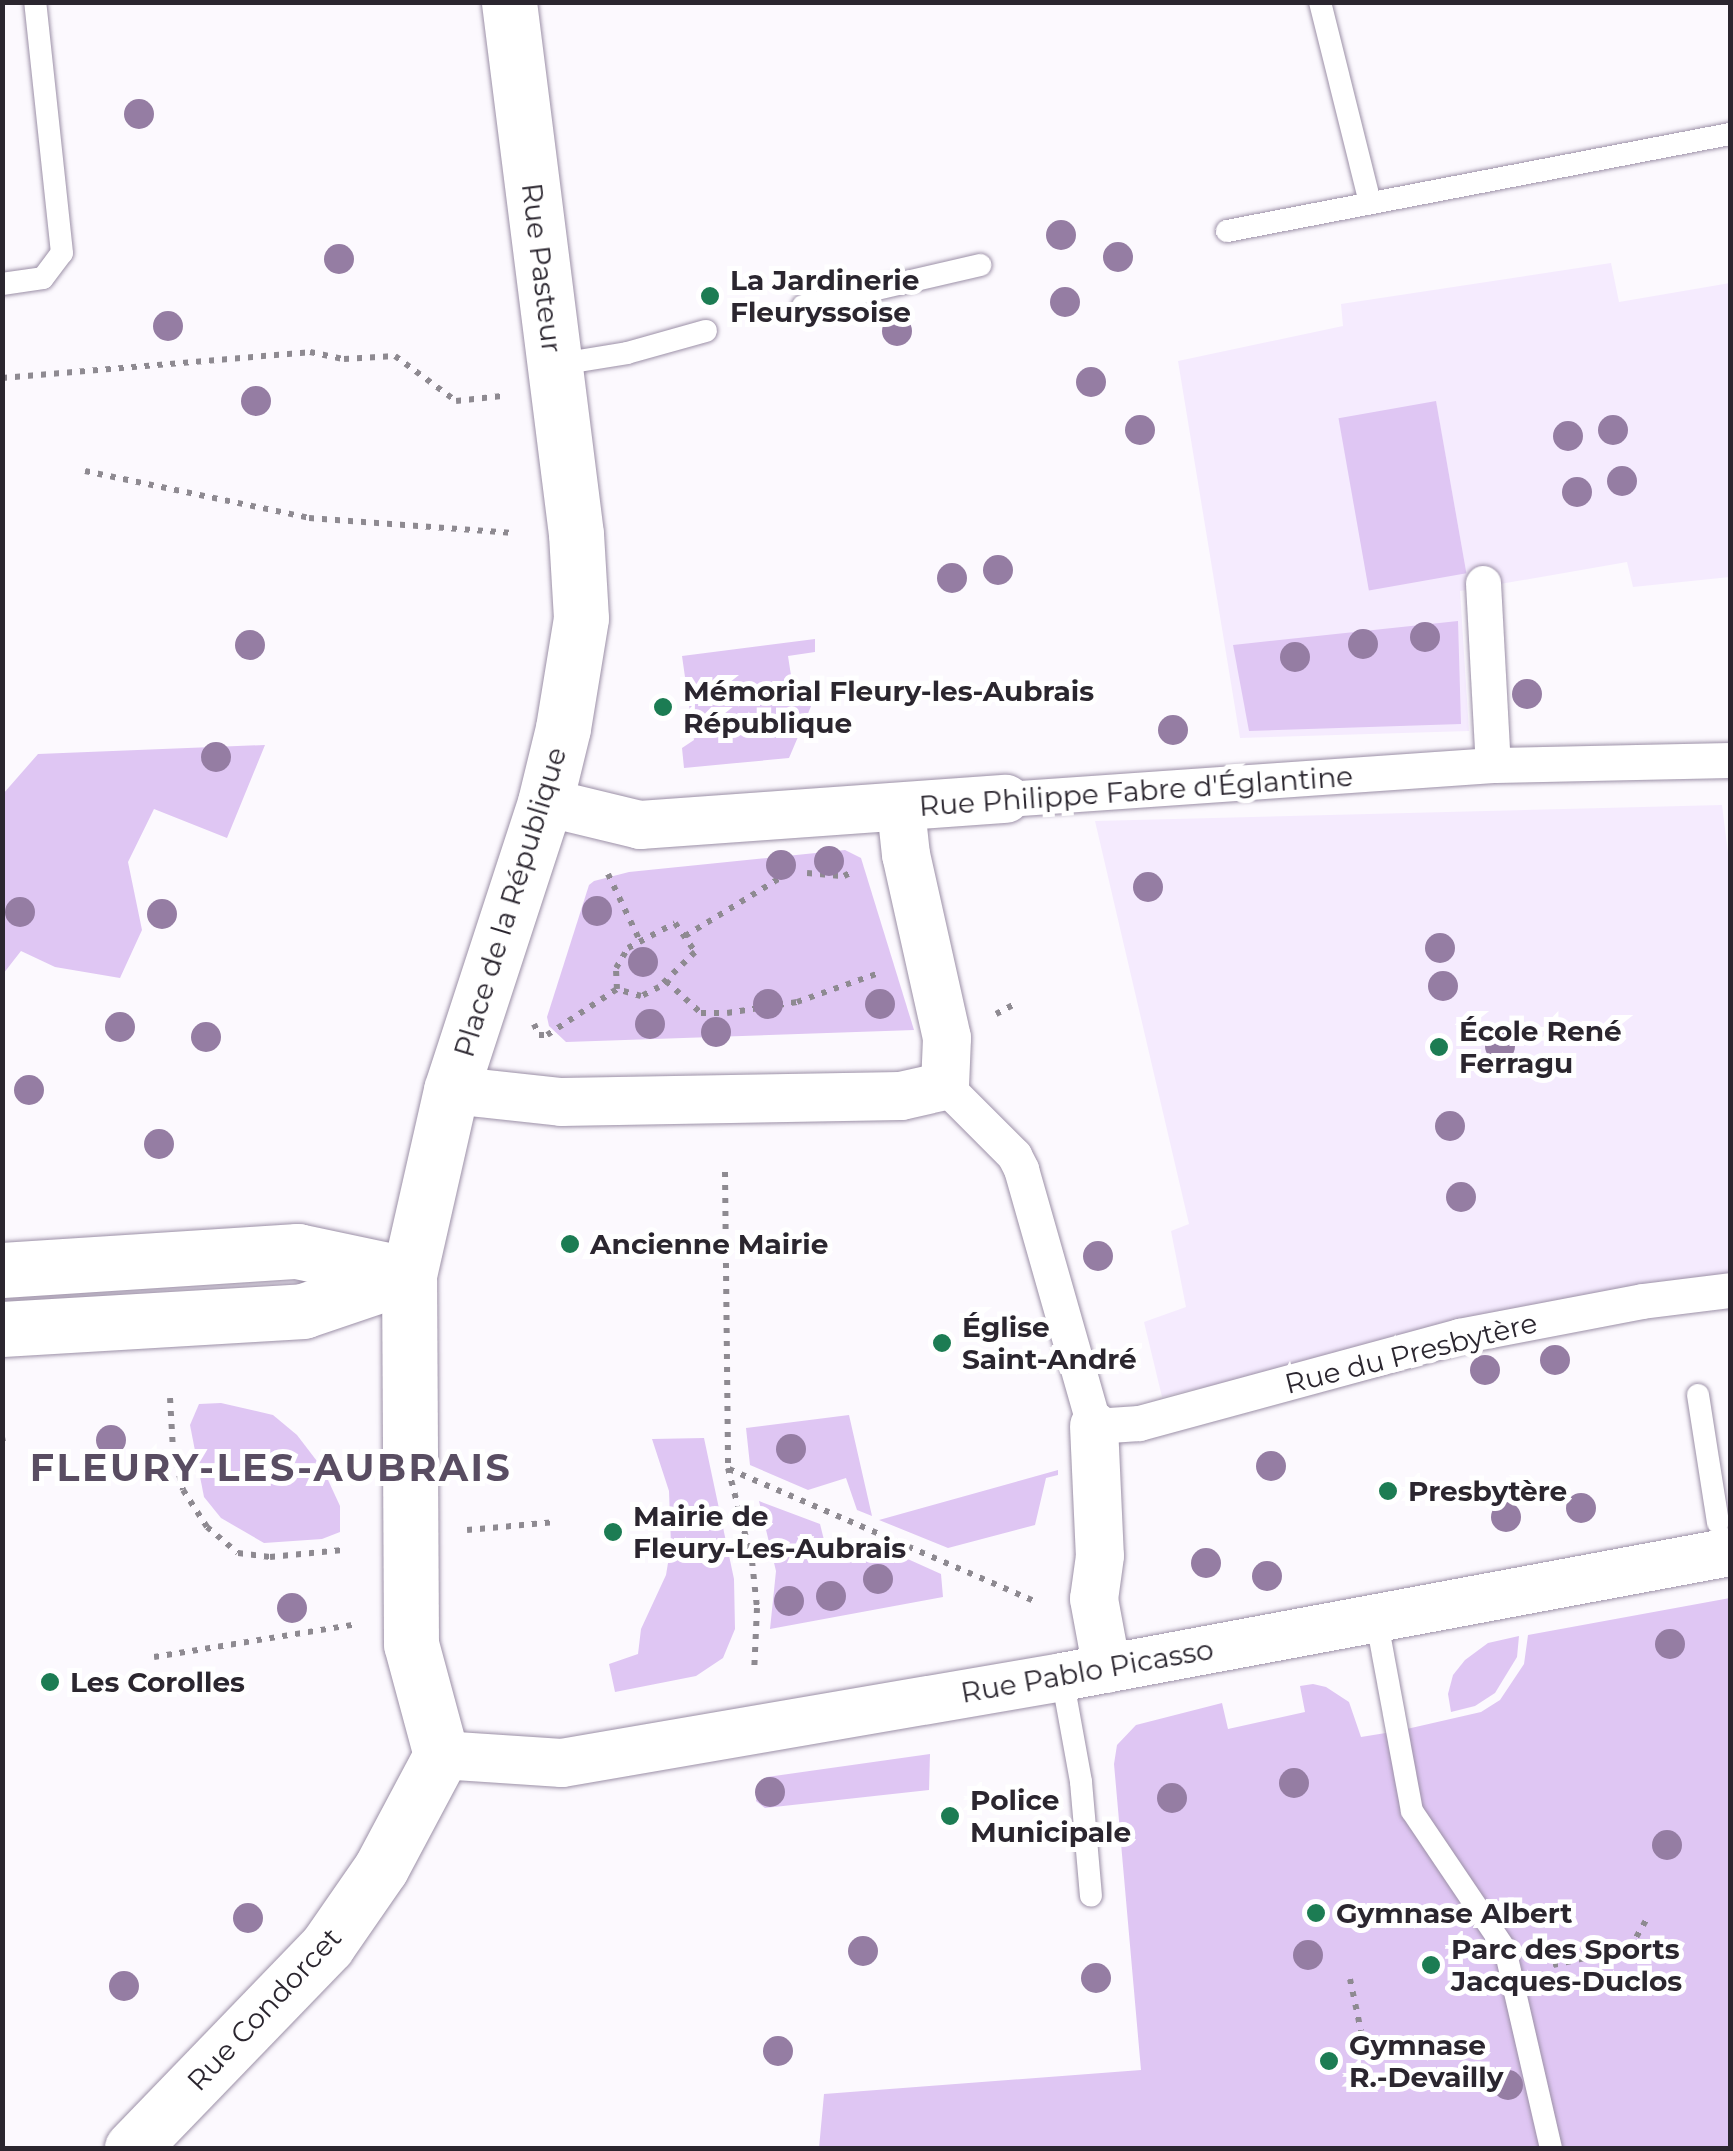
<!DOCTYPE html>
<meta charset="utf-8">
<style>
body{margin:0}
#map{position:relative;width:1733px;height:2151px;overflow:hidden;background:#fcf9fe;font-family:Montserrat,sans-serif}
div>[style]{position:absolute}
.built>*{inset:0;background:#f5ebfe}
.green>*{inset:0;background:#dfc6f3;transform-origin:0 0}
.path>*{height:6px;margin-top:-3px;transform-origin:0;background:repeating-linear-gradient(90deg,#8e8a91 0 5px,transparent 0 13px)}
.roads{filter:drop-shadow(0 0 2px #9c90a7) drop-shadow(0 0 2px #9c90a7)}
.service>*{height:22px;margin:-11px;padding:0 11px;transform-origin:11px;border-radius:11px;background:#fff}
.pedestrian>*{height:35px;margin:-17.5px;padding:0 17.5px;transform-origin:17.5px;border-radius:17.5px;background:#fff}
.minor>*{height:48px;margin:-24px;padding:0 24px;transform-origin:24px;border-radius:24px;background:#fff}
.tertiary>*{height:55px;margin:-27.5px;padding:0 27.5px;transform-origin:27.5px;border-radius:27.5px;background:#fff}
.trees>*{width:30px;height:30px;margin:-15px;border-radius:50%;background:#957da3}
.dots>*{width:28px;height:28px;translate:-50% -50%;box-sizing:border-box;border:5px solid #fff;border-radius:50%}
span{translate:-50% -50%;white-space:nowrap;text-align:center;line-height:1.15;-webkit-text-stroke:10px #fff;paint-order:stroke}
.street-label{font-size:28px;color:#2b262f}
.poi-label{font-size:28px;color:#2b262f;font-weight:700}
.left{translate:0 -50%;text-align:left}
.district-label{font-size:38px;color:#594d62;font-weight:700;letter-spacing:2.5px}
.frame{position:absolute;inset:0;border:5px solid #2b262f;pointer-events:none}
</style>
<div id="map">
<div class="built">
<div style="clip-path:polygon(1611px 263px,1619px 302px,1730px 283px,1730px 577px,1633px 587px,1627px 562px,1460px 591px,1469px 731px,1240px 738px,1178px 361px,1343px 326px,1341px 304px)"></div>
<div style="clip-path:polygon(1722px 805px,1730px 869px,1730px 1275px,1603px 1293px,1162px 1397px,1144px 1322px,1186px 1307px,1171px 1231px,1189px 1224px,1095px 821px)"></div>
</div>
<div class="green">
<div style="left:1436px;top:401px;width:175px;height:99px;rotate:80deg"></div>
<div style="clip-path:polygon(1458px 621px,1461px 724px,1249px 731px,1233px 645px)"></div>
<div style="clip-path:polygon(815px 639px,815px 652px,788px 656px,794px 695px,811px 693px,812px 704px,789px 758px,684px 768px,682px 748px,694px 740px,682px 656px)"></div>
<div style="clip-path:polygon(265px 745px,227px 838px,154px 809px,128px 862px,142px 930px,120px 978px,55px 967px,21px 951px,3px 974px,3px 794px,38px 754px)"></div>
<div style="clip-path:polygon(845px 850px,861px 858px,914px 1030px,566px 1042px,549px 1026px,547px 1017px,589px 885px,594px 881px,629px 872px)"></div>
<div style="clip-path:polygon(221px 1403px,273px 1415px,297px 1435px,323px 1469px,340px 1506px,340px 1532px,322px 1539px,264px 1543px,221px 1518px,204px 1497px,190px 1425px,199px 1404px)"></div>
<div style="clip-path:polygon(849px 1415px,872px 1516px,857px 1510px,846px 1478px,808px 1490px,750px 1465px,746px 1428px)"></div>
<div style="clip-path:polygon(704px 1438px,734px 1579px,735px 1629px,723px 1658px,696px 1676px,615px 1692px,609px 1664px,638px 1654px,641px 1629px,666px 1575px,671px 1545px,669px 1491px,652px 1439px)"></div>
<div style="clip-path:polygon(1058px 1470px,1058px 1475px,1046px 1478px,1035px 1525px,948px 1548px,879px 1520px)"></div>
<div style="clip-path:polygon(759px 1501px,820px 1524px,827px 1552px,870px 1542px,941px 1574px,943px 1597px,770px 1629px,776px 1571px)"></div>
<div style="clip-path:polygon(1730px 1598px,1730px 2148px,819px 2148px,824px 2094px,1141px 2070px,1114px 1764px,1117px 1745px,1136px 1725px,1222px 1703px,1228px 1729px,1305px 1712px,1300px 1686px,1313px 1684px,1326px 1687px,1349px 1702px,1361px 1737px,1398px 1731px,1481px 1712px,1500px 1700px,1524px 1664px,1528px 1635px)"></div>
<div style="clip-path:polygon(1519px 1636px,1517px 1657px,1495px 1693px,1475px 1706px,1451px 1712px,1448px 1694px,1453px 1675px,1465px 1660px,1488px 1643px)"></div>
<div style="clip-path:polygon(930px 1754px,929px 1790px,765px 1808px,756px 1801px,758px 1784px,767px 1777px)"></div>
</div>
<div class="path">
<div style="left:2px;top:378px;width:309px;rotate:-4.8deg"></div>
<div style="left:310px;top:352px;width:35px;rotate:12deg"></div>
<div style="left:344px;top:359px;width:51px;rotate:-3.4deg"></div>
<div style="left:395px;top:356px;width:76px;rotate:36.4deg"></div>
<div style="left:456px;top:401px;width:46px;rotate:-6.2deg"></div>
<div style="left:85px;top:471px;width:229px;rotate:11.8deg"></div>
<div style="left:309px;top:518px;width:207px;rotate:4.2deg"></div>
<div style="left:807px;top:873px;width:37px;rotate:5deg"></div>
<div style="left:844px;top:876px;width:11px;rotate:-27deg"></div>
<div style="left:608px;top:874px;width:74px;rotate:64.5deg"></div>
<div style="left:675px;top:923px;width:35px;rotate:55deg"></div>
<div style="left:695px;top:952px;width:50px;rotate:135.8deg"></div>
<div style="left:659px;top:987px;width:20px;rotate:153deg"></div>
<div style="left:641px;top:996px;width:25px;rotate:-164deg"></div>
<div style="left:617px;top:989px;width:21px;rotate:-93deg"></div>
<div style="left:616px;top:968px;width:23px;rotate:-59deg"></div>
<div style="left:628px;top:948px;width:53px;rotate:-28deg"></div>
<div style="left:685px;top:936px;width:123px;rotate:-31.4deg"></div>
<div style="left:666px;top:981px;width:47px;rotate:42.4deg"></div>
<div style="left:701px;top:1013px;width:26px"></div>
<div style="left:727px;top:1013px;width:71px;rotate:-8.9deg"></div>
<div style="left:797px;top:1002px;width:84px;rotate:-19.5deg"></div>
<div style="left:996px;top:1014px;width:24px;rotate:-28deg"></div>
<div style="left:534px;top:1024px;width:12px;rotate:66deg"></div>
<div style="left:539px;top:1035px;width:8px"></div>
<div style="left:547px;top:1035px;width:84px;rotate:-33.3deg"></div>
<div style="left:725px;top:1172px;width:296px;rotate:89.4deg"></div>
<div style="left:728px;top:1468px;width:96px;rotate:75.5deg"></div>
<div style="left:752px;top:1561px;width:47px;rotate:83.9deg"></div>
<div style="left:757px;top:1608px;width:65px;rotate:92.6deg"></div>
<div style="left:170px;top:1398px;width:52px;rotate:86.7deg"></div>
<div style="left:173px;top:1450px;width:41px;rotate:76deg"></div>
<div style="left:183px;top:1490px;width:44px;rotate:57deg"></div>
<div style="left:207px;top:1527px;width:40px;rotate:40deg"></div>
<div style="left:238px;top:1553px;width:32px;rotate:7deg"></div>
<div style="left:270px;top:1557px;width:73px;rotate:-5.5deg"></div>
<div style="left:2px;top:1437px;width:11px;rotate:80deg"></div>
<div style="left:729px;top:1469px;width:337px;rotate:23.4deg"></div>
<div style="left:467px;top:1530px;width:89px;rotate:-5.1deg"></div>
<div style="left:154px;top:1657px;width:201px;rotate:-9.2deg"></div>
<div style="left:1553px;top:1965px;width:79px;rotate:-12.4deg"></div>
<div style="left:1630px;top:1948px;width:34px;rotate:-60deg"></div>
<div style="left:1350px;top:1979px;width:53px;rotate:78.1deg"></div>
</div>
<div class="roads">
<div class="service">
<div style="left:1320px;top:2px;width:207px;rotate:76deg"></div>
<div style="left:1227px;top:231px;width:512px;rotate:-10.92deg"></div>
<div style="left:2px;top:284px;width:41px;rotate:-8.3deg"></div>
<div style="left:43px;top:278px;width:31px;rotate:-53deg"></div>
<div style="left:62px;top:253px;width:252px;rotate:-96.1deg"></div>
<div style="left:803px;top:306px;width:182px;rotate:-13deg"></div>
<div style="left:554px;top:365px;width:74px;rotate:-9.3deg"></div>
<div style="left:627px;top:353px;width:82px;rotate:-15.6deg"></div>
<div style="left:1698px;top:1395px;width:129px;rotate:81.1deg"></div>
<div style="left:1376px;top:1617px;width:197px;rotate:79.5deg"></div>
<div style="left:1412px;top:1811px;width:166px;rotate:56deg"></div>
<div style="left:1505px;top:1949px;width:204px;rotate:77deg"></div>
<div style="left:1062px;top:1677px;width:107px;rotate:79.7deg"></div>
<div style="left:1081px;top:1782px;width:114px;rotate:85deg"></div>
</div>
<div class="pedestrian">
<div style="left:1483px;top:583px;width:182px;rotate:86.9deg"></div>
<div style="left:1006px;top:799px;width:488px;rotate:-4deg"></div>
<div style="left:1493px;top:765px;width:237px;rotate:-1.2deg"></div>
<div style="left:945px;top:1086px;width:98px;rotate:45deg"></div>
<div style="left:1014px;top:1155px;width:16px;rotate:63deg"></div>
<div style="left:1021px;top:1169px;width:267px;rotate:74.1deg"></div>
<div style="left:1094px;top:1426px;width:45px;rotate:-3.8deg"></div>
<div style="left:1139px;top:1423px;width:332px;rotate:-15.2deg"></div>
<div style="left:1459px;top:1336px;width:186px;rotate:-10.8deg"></div>
<div style="left:1642px;top:1301px;width:89px;rotate:-7.1deg"></div>
</div>
<div class="minor">
<div style="left:545px;top:802px;width:98px;rotate:13.6deg"></div>
<div style="left:640px;top:825px;width:367px;rotate:-4.1deg"></div>
<div style="left:451px;top:1090px;width:111px;rotate:6.2deg"></div>
<div style="left:561px;top:1102px;width:340px;rotate:-1deg"></div>
<div style="left:901px;top:1096px;width:45px;rotate:-12.8deg"></div>
<div style="left:945px;top:1086px;width:48px;rotate:-87.6deg"></div>
<div style="left:947px;top:1038px;width:188px;rotate:-102.6deg"></div>
<div style="left:906px;top:855px;width:46px;rotate:-96.2deg"></div>
<div style="left:1094px;top:1426px;width:130px;rotate:87.4deg"></div>
<div style="left:1100px;top:1556px;width:43px;rotate:97.9deg"></div>
<div style="left:1094px;top:1599px;width:71px;rotate:79.5deg"></div>
<div style="left:441px;top:1755px;width:121px;rotate:3.8deg"></div>
<div style="left:562px;top:1763px;width:507px;rotate:-9.76deg"></div>
<div style="left:1062px;top:1677px;width:680px;rotate:-10.6deg"></div>
</div>
<div class="tertiary">
<div style="left:2px;top:1270px;width:296px;rotate:-3.7deg"></div>
<div style="left:297px;top:1251px;width:111px;rotate:11.9deg"></div>
<div style="left:2px;top:1329px;width:302px;rotate:-3.4deg"></div>
<div style="left:303px;top:1311px;width:112px;rotate:-18.8deg"></div>
<div style="left:132px;top:2148px;width:281px;rotate:-46deg"></div>
<div style="left:327px;top:1946px;width:95px;rotate:-55.3deg"></div>
<div style="left:381px;top:1868px;width:128px;rotate:-62deg"></div>
<div style="left:441px;top:1755px;width:115px;rotate:-105.1deg"></div>
<div style="left:411px;top:1644px;width:369px;rotate:-90.3deg"></div>
<div style="left:409px;top:1275px;width:190px;rotate:-77.2deg"></div>
<div style="left:451px;top:1090px;width:303px;rotate:-71.9deg"></div>
<div style="left:545px;top:802px;width:76px;rotate:-76.3deg"></div>
<div style="left:563px;top:728px;width:111px;rotate:-80.7deg"></div>
<div style="left:581px;top:618px;width:84px;rotate:-93.4deg"></div>
<div style="left:576px;top:534px;width:536px;rotate:-97.18deg"></div>
</div>
</div>
<div class="trees">
<div style="left:139px;top:114px"></div>
<div style="left:1061px;top:235px"></div>
<div style="left:1118px;top:257px"></div>
<div style="left:339px;top:259px"></div>
<div style="left:1065px;top:302px"></div>
<div style="left:168px;top:326px"></div>
<div style="left:897px;top:331px"></div>
<div style="left:1091px;top:382px"></div>
<div style="left:256px;top:401px"></div>
<div style="left:1140px;top:430px"></div>
<div style="left:1613px;top:430px"></div>
<div style="left:1568px;top:436px"></div>
<div style="left:1622px;top:481px"></div>
<div style="left:1577px;top:492px"></div>
<div style="left:998px;top:570px"></div>
<div style="left:952px;top:578px"></div>
<div style="left:1425px;top:637px"></div>
<div style="left:1363px;top:644px"></div>
<div style="left:250px;top:645px"></div>
<div style="left:1295px;top:657px"></div>
<div style="left:1527px;top:694px"></div>
<div style="left:1173px;top:730px"></div>
<div style="left:216px;top:757px"></div>
<div style="left:829px;top:861px"></div>
<div style="left:781px;top:865px"></div>
<div style="left:1148px;top:887px"></div>
<div style="left:597px;top:911px"></div>
<div style="left:20px;top:912px"></div>
<div style="left:162px;top:914px"></div>
<div style="left:1440px;top:948px"></div>
<div style="left:643px;top:962px"></div>
<div style="left:1443px;top:986px"></div>
<div style="left:768px;top:1004px"></div>
<div style="left:880px;top:1004px"></div>
<div style="left:650px;top:1024px"></div>
<div style="left:120px;top:1027px"></div>
<div style="left:716px;top:1032px"></div>
<div style="left:206px;top:1037px"></div>
<div style="left:1500px;top:1046px"></div>
<div style="left:29px;top:1090px"></div>
<div style="left:1450px;top:1126px"></div>
<div style="left:159px;top:1144px"></div>
<div style="left:1461px;top:1197px"></div>
<div style="left:1098px;top:1256px"></div>
<div style="left:1555px;top:1360px"></div>
<div style="left:1485px;top:1370px"></div>
<div style="left:111px;top:1440px"></div>
<div style="left:791px;top:1449px"></div>
<div style="left:1271px;top:1466px"></div>
<div style="left:1581px;top:1508px"></div>
<div style="left:1506px;top:1517px"></div>
<div style="left:1206px;top:1563px"></div>
<div style="left:1267px;top:1576px"></div>
<div style="left:878px;top:1579px"></div>
<div style="left:831px;top:1596px"></div>
<div style="left:789px;top:1601px"></div>
<div style="left:292px;top:1608px"></div>
<div style="left:1670px;top:1644px"></div>
<div style="left:1294px;top:1783px"></div>
<div style="left:770px;top:1792px"></div>
<div style="left:1172px;top:1798px"></div>
<div style="left:1667px;top:1845px"></div>
<div style="left:248px;top:1918px"></div>
<div style="left:863px;top:1951px"></div>
<div style="left:1308px;top:1955px"></div>
<div style="left:1096px;top:1978px"></div>
<div style="left:124px;top:1986px"></div>
<div style="left:778px;top:2051px"></div>
<div style="left:1508px;top:2085px"></div>
</div>
<div class="dots">
<div style="left:710px;top:296px;background:#1c7c53"></div>
<div style="left:663px;top:707px;background:#1c7c53"></div>
<div style="left:1439px;top:1047px;background:#1c7c53"></div>
<div style="left:570px;top:1244px;background:#1c7c53"></div>
<div style="left:942px;top:1343px;background:#1c7c53"></div>
<div style="left:1388px;top:1491px;background:#1c7c53"></div>
<div style="left:613px;top:1532px;background:#1c7c53"></div>
<div style="left:50px;top:1682px;background:#1c7c53"></div>
<div style="left:950px;top:1816px;background:#1c7c53"></div>
<div style="left:1316px;top:1913px;background:#1c7c53"></div>
<div style="left:1431px;top:1965px;background:#1c7c53"></div>
<div style="left:1329px;top:2061px;background:#1c7c53"></div>
</div>
<div class="street-label">
<span style="left:542px;top:268px;rotate:83deg">Rue Pasteur</span>
<span style="left:1136px;top:791px;rotate:-4deg">Rue Philippe Fabre d'Églantine</span>
<span style="left:510px;top:902px;rotate:-73deg">Place de la République</span>
<span style="left:1411px;top:1353px;rotate:-14deg">Rue du Presbytère</span>
<span style="left:1087px;top:1671px;rotate:-10deg">Rue Pablo Picasso</span>
<span style="left:264px;top:2009px;rotate:-47deg">Rue Condorcet</span>
</div>
<div class="poi-label">
<span class="left" style="left:730px;top:296px">La Jardinerie<br>Fleuryssoise</span>
<span class="left" style="left:683px;top:707px">Mémorial Fleury-les-Aubrais<br>République</span>
<span class="left" style="left:1459px;top:1047px">École René<br>Ferragu</span>
<span class="left" style="left:590px;top:1244px">Ancienne Mairie</span>
<span class="left" style="left:962px;top:1343px">Église<br>Saint-André</span>
<span class="left" style="left:1408px;top:1491px">Presbytère</span>
<span class="left" style="left:633px;top:1532px">Mairie de<br>Fleury-Les-Aubrais</span>
<span class="left" style="left:70px;top:1682px">Les Corolles</span>
<span class="left" style="left:970px;top:1816px">Police<br>Municipale</span>
<span class="left" style="left:1336px;top:1913px">Gymnase Albert</span>
<span class="left" style="left:1451px;top:1965px">Parc des Sports<br>Jacques-Duclos</span>
<span class="left" style="left:1349px;top:2061px">Gymnase<br>R.-Devailly</span>
</div>
<div class="district-label">
<span style="left:271px;top:1468px">FLEURY-LES-AUBRAIS</span>
</div>
<div class="frame"></div>
</div>
